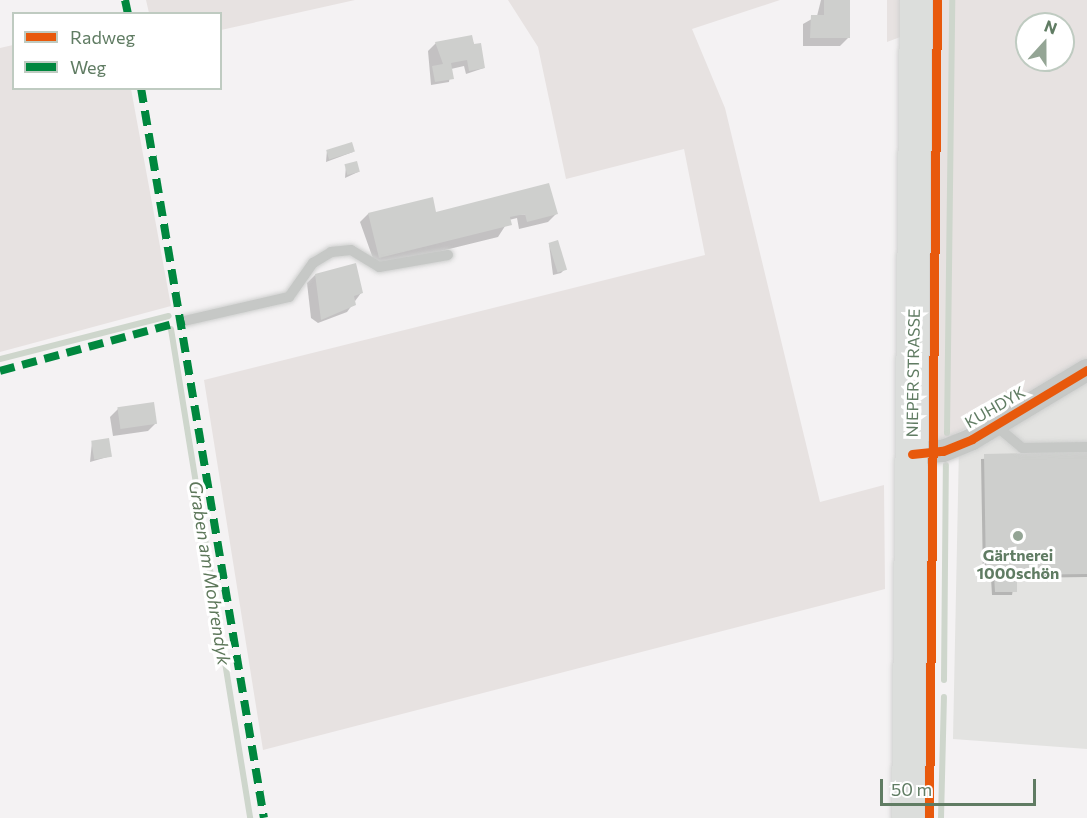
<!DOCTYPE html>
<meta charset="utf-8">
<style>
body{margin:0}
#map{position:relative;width:1087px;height:818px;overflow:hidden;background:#f4f2f3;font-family:Commissioner,sans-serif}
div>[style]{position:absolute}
.built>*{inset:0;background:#e3e3e1}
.green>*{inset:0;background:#e7e2e1}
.shadow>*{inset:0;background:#0003}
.stream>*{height:6px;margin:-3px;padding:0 3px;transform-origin:3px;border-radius:3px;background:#ced6cc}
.building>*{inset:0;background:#cecfcd;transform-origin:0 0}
.roads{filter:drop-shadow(0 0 2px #cfd0cf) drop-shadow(0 0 2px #cfd0cf)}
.service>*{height:10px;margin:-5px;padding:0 5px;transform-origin:5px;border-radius:5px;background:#c6c8c6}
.minor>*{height:22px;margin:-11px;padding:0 11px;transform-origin:11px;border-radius:11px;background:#c6c8c6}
.secondary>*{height:32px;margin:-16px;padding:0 16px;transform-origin:16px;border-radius:16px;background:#dcdedc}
.quiet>*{height:8px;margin-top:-4px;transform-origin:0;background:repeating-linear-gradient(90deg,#00873e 0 15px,transparent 0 23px)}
.cycleway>*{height:9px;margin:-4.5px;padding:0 4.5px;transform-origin:4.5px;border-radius:4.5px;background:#e8590c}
.dots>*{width:16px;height:16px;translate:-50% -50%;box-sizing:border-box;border:3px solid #fff;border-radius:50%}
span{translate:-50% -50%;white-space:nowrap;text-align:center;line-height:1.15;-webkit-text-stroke:6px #fff;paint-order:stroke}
.street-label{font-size:16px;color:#607c63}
.poi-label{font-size:16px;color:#607c63;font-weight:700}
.water-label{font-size:18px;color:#5e785b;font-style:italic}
.legend{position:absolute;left:12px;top:12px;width:210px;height:78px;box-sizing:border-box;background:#fff;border:2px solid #bfcbc1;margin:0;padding:8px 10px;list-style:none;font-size:18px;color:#607c63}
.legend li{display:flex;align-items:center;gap:12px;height:30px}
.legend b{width:30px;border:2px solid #bfcbc1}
.north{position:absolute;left:1015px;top:12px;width:60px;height:60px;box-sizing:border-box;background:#fff;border:2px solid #bfcbc1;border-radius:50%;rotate:21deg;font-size:16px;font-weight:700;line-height:24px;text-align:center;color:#607c63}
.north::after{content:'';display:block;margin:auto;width:21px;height:27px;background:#94a595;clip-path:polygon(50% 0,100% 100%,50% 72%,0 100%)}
.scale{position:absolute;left:880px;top:779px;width:156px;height:27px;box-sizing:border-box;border:3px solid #607c63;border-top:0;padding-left:8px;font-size:18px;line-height:21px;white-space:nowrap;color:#607c63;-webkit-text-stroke:4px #fff;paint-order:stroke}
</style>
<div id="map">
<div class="built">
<div style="clip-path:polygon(1087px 371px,1087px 749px,953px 739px,959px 446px)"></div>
</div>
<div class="green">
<div style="clip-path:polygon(146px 0,355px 0,221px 30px,220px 14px,149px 13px)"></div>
<div style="clip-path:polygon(508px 0,780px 0,692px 29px,725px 108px,820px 502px,884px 485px,885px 589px,263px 750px,204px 380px,705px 255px,684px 149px,566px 179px,538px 47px)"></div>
<div style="clip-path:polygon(887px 0,904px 0,903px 36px,887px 42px)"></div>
<div style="clip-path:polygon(evenodd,925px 0,1087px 0,1087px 361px,952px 436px,952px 442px,928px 442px,920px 433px,925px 0,1027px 24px,1063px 24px,1063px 60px,1027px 60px,1027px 24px)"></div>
<div style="clip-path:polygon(13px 45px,14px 88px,131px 89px,171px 306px,0 352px,0 48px)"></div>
</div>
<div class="shadow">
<div style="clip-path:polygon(821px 0,848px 0,848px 38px,840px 46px,803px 46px,803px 24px,817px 16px)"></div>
<div style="clip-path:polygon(471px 37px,484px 68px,466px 74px,464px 66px,451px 69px,449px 82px,431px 85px,428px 51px,436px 43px)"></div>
<div style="clip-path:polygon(327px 150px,353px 152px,326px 162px)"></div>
<div style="clip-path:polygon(346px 166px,358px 172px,345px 178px)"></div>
<div style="clip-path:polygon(368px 214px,431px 215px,556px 214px,548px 222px,519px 229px,517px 218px,509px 220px,498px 237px,376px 267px,360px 222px)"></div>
<div style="clip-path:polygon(549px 244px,565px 269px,561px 273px,553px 275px)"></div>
<div style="clip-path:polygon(315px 275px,361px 293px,347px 312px,318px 323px,311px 318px,307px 283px)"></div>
<div style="clip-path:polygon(118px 409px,156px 423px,148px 431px,113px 436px,110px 417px)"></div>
<div style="clip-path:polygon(92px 442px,111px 456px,90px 462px)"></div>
<div style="clip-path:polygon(1087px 454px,1087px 577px,1015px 578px,1012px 595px,992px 595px,991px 578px,983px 578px,981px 459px)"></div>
</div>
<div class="stream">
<div style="left:171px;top:329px;width:495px;rotate:80.8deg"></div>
<div style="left:0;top:359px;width:174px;rotate:-14.3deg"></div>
<div style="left:947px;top:433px;width:433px;rotate:-89.3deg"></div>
<div style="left:944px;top:680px;width:215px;rotate:-89.5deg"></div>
<div style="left:941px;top:818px;width:121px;rotate:-88.6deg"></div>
</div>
<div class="building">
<div style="clip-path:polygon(824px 0,850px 0,850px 38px,810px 38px,811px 15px,824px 15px)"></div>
<div style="clip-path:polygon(472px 35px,474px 44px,481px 43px,485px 68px,469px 71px,467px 60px,451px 63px,454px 79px,435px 82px,432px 66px,443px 64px,435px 42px)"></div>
<div style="left:352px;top:142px;width:10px;height:27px;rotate:73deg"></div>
<div style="left:357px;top:161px;width:11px;height:13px;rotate:75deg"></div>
<div style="clip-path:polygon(549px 183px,558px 214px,527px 222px,525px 214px,510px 217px,512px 225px,379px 258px,368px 213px,433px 197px,436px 212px)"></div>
<div style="left:558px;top:240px;width:31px;height:10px;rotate:73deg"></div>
<div style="clip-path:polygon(356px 263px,363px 293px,354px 296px,356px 305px,321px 320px,315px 274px)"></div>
<div style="left:154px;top:402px;width:22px;height:37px;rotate:82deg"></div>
<div style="left:109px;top:438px;width:19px;height:18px;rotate:81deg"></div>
<div style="clip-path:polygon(1087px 452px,1087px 574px,1017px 575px,1017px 592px,995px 592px,994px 575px,986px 575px,984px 454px)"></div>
</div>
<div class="roads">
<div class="service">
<div style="left:184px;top:321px;width:108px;rotate:-12.9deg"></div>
<div style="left:289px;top:297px;width:42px;rotate:-54.8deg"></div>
<div style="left:313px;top:263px;width:21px;rotate:-31deg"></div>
<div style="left:331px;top:252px;width:20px;rotate:-6deg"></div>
<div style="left:351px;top:250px;width:33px;rotate:31deg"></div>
<div style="left:379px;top:267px;width:70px;rotate:-9.9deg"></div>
<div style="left:995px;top:425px;width:35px;rotate:40deg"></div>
<div style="left:1022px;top:448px;width:65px;rotate:-0.9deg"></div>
</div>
<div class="minor">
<div style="left:912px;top:454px;width:31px;rotate:-6deg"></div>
<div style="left:943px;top:451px;width:31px;rotate:-22deg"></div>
<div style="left:972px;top:439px;width:134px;rotate:-31deg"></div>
</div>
<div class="secondary">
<div style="left:908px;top:818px;width:818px;rotate:-89.44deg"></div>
</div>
</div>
<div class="quiet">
<div style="left:125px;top:0;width:14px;rotate:78deg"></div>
<div style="left:141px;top:88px;width:740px;rotate:80.44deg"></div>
<div style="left:0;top:371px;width:191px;rotate:-15.2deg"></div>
</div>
<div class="cycleway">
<div style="left:912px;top:454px;width:31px;rotate:-6deg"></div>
<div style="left:943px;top:451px;width:31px;rotate:-22deg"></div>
<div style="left:972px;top:439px;width:134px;rotate:-31deg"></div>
<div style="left:929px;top:818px;width:818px;rotate:-89.44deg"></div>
</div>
<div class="dots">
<div style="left:1018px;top:536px;background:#94a595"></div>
</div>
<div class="street-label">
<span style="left:913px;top:373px;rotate:-89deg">NIEPER STRASSE</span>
<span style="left:995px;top:407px;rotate:-30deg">KUHDYK</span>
</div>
<div class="poi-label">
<span style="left:1018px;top:564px">Gärtnerei<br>1000schön</span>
</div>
<div class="water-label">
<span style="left:210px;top:573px;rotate:81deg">Graben am Mohrendyk</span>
</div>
<ul class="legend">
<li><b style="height:8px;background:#e8590c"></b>Radweg</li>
<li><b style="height:8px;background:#00873e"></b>Weg</li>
</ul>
<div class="north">N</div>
<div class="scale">50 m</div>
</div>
